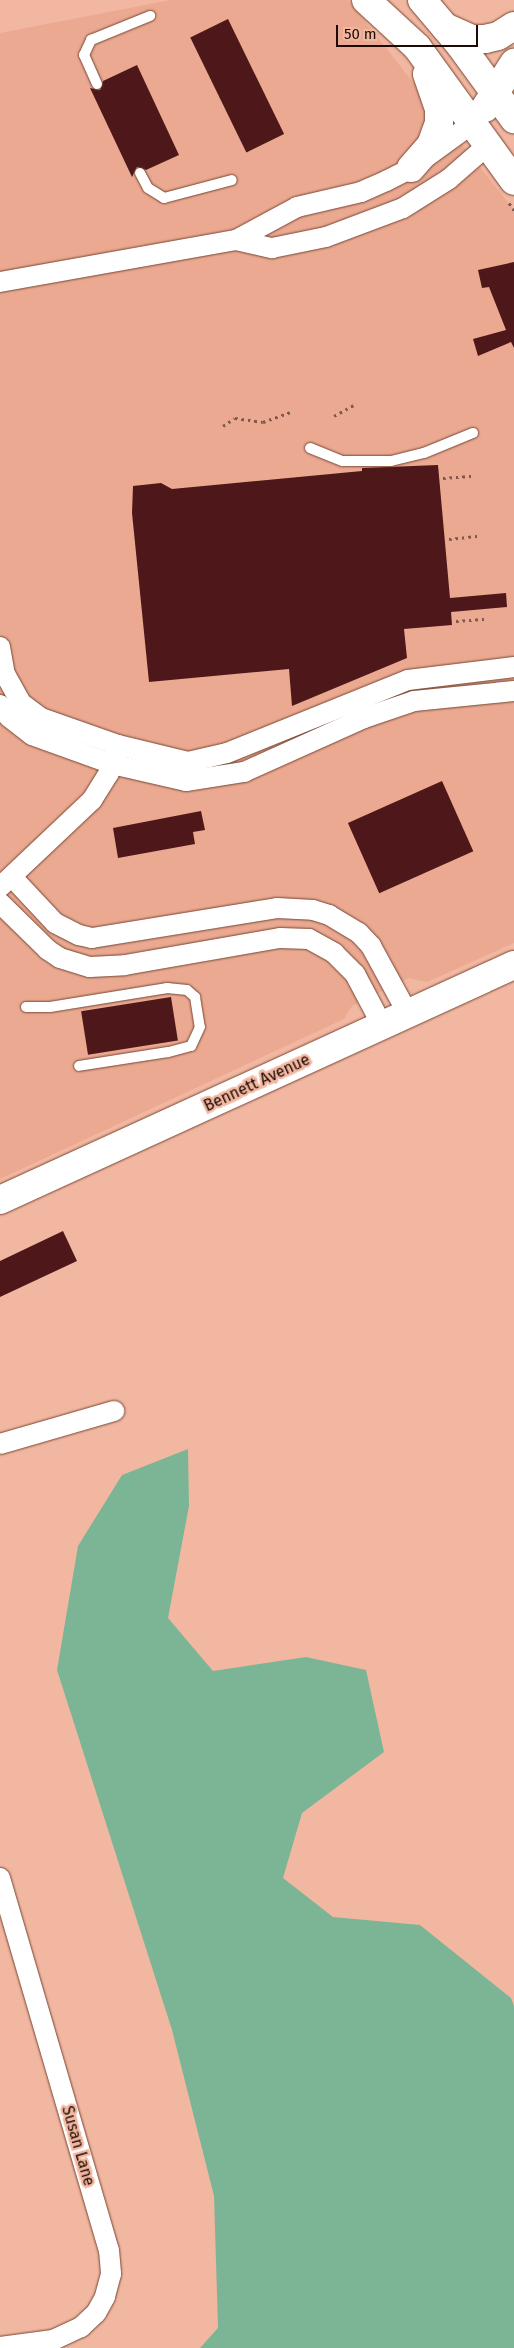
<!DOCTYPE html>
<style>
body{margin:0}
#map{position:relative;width:514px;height:2348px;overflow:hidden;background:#f2b7a1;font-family:"Fira Sans",sans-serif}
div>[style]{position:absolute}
.built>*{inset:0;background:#eba991}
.green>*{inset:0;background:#7cb596}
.building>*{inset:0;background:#4e181a;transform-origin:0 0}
.path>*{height:3px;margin-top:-1.5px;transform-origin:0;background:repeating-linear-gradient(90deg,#7f594c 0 2.5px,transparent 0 6.5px)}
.roads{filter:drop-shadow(0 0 1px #784633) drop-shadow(0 0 1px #784633)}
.service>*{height:10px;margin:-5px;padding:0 5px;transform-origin:5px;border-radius:5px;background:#fff}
.minor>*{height:20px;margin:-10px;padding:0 10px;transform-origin:10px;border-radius:10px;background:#fff}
.secondary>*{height:28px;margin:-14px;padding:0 14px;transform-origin:14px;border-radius:14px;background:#fff}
span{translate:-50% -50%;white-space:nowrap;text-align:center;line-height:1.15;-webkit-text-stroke:5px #f2b7a1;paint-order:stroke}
.street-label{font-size:16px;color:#1e0a04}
.scale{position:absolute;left:336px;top:25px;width:142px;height:22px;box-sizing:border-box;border:2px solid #1e0a04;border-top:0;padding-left:6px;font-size:15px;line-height:18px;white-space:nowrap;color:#1e0a04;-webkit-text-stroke:4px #f2b7a1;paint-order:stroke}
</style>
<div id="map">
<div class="built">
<div style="clip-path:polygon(171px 0,348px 0,514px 210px,514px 943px,427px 982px,409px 978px,352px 1006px,344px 1019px,0 1179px,0 33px)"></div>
</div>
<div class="green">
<div style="clip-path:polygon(188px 1449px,189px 1506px,168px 1618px,213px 1671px,306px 1657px,366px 1670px,384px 1752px,302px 1813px,283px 1878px,333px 1917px,420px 1925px,511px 1998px,514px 2006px,514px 2348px,200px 2348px,218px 2328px,214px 2196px,172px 2030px,57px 1670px,78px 1546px,122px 1475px)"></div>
</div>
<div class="building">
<div style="left:228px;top:19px;width:128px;height:42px;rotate:64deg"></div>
<div style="clip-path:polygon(137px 65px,179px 155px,146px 170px,137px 167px,132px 177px,90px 88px,100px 90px,103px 81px)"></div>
<div style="clip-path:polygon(514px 262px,514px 348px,511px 342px,478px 356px,473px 339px,506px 330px,489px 287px,482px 288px,478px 270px)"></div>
<div style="clip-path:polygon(438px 465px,450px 598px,506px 593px,507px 607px,451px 612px,452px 625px,404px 629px,407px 658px,292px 706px,289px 669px,149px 682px,132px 513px,133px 486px,161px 483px,172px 489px,362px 471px,362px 468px)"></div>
<div style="left:442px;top:781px;width:77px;height:103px;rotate:66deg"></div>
<div style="clip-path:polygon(201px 811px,205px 830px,193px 832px,195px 844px,118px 858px,113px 828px)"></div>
<div style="left:171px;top:997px;width:44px;height:91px;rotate:81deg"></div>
<div style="clip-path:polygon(63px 1231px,77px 1261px,0 1297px,0 1261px)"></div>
</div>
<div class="path">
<div style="left:509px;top:203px;width:9px;rotate:54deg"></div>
<div style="left:334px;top:416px;width:26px;rotate:-29deg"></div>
<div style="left:223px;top:426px;width:14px;rotate:-34deg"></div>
<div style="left:235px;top:418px;width:28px;rotate:8deg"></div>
<div style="left:263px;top:422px;width:30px;rotate:-20deg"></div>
<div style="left:443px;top:478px;width:31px;rotate:-4deg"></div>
<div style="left:449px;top:539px;width:30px;rotate:-6deg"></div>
<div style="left:456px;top:621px;width:31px;rotate:-4deg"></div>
</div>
<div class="roads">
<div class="service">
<div style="left:97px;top:84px;width:32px;rotate:-114deg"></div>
<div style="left:84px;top:55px;width:17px;rotate:-65deg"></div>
<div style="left:91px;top:40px;width:64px;rotate:-22.1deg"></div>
<div style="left:140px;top:173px;width:17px;rotate:62deg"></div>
<div style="left:148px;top:188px;width:19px;rotate:32deg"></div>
<div style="left:164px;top:198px;width:70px;rotate:-14.8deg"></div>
<div style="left:310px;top:448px;width:35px;rotate:22deg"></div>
<div style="left:343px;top:461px;width:48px"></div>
<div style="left:391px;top:461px;width:34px;rotate:-14deg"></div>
<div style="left:424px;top:453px;width:53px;rotate:-22.2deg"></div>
<div style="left:26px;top:1007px;width:24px"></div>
<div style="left:50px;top:1007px;width:119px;rotate:-9.2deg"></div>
<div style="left:167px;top:988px;width:20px;rotate:6deg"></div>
<div style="left:187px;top:990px;width:11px;rotate:41deg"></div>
<div style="left:195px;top:997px;width:30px;rotate:81deg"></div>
<div style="left:200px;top:1027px;width:21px;rotate:115deg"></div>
<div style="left:191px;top:1046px;width:24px;rotate:165deg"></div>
<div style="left:168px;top:1052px;width:90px;rotate:171.1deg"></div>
</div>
<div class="minor">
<div style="left:236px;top:240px;width:69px;rotate:-28.4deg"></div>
<div style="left:297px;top:207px;width:66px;rotate:-13.2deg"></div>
<div style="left:361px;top:192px;width:27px;rotate:-24deg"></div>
<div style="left:386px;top:181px;width:28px;rotate:-27deg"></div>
<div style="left:411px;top:168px;width:77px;rotate:-36deg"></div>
<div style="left:0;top:282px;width:240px;rotate:-10.1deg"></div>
<div style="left:236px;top:240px;width:37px;rotate:13deg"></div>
<div style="left:272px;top:248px;width:55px;rotate:-11.5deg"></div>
<div style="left:326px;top:237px;width:82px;rotate:-20.6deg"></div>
<div style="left:403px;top:208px;width:54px;rotate:-32.2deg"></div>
<div style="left:449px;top:179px;width:52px;rotate:-41.1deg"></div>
<div style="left:0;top:647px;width:27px;rotate:80deg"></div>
<div style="left:5px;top:674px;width:33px;rotate:61deg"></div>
<div style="left:21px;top:703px;width:25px;rotate:37deg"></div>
<div style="left:41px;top:718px;width:82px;rotate:19.3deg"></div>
<div style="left:118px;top:745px;width:72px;rotate:13.7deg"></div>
<div style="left:188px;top:762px;width:40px;rotate:-13deg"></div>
<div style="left:227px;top:753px;width:195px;rotate:-22deg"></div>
<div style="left:408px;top:680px;width:107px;rotate:-7deg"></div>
<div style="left:0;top:705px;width:15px;rotate:53deg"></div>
<div style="left:9px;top:717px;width:29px;rotate:38deg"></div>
<div style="left:32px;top:735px;width:85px;rotate:19.9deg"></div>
<div style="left:112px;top:764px;width:76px;rotate:12.9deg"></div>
<div style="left:186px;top:781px;width:59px;rotate:-8.8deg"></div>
<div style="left:244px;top:772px;width:132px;rotate:-24.2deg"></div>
<div style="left:364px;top:718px;width:53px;rotate:-18.8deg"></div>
<div style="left:414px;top:701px;width:100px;rotate:-5.7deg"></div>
<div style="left:12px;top:877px;width:63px;rotate:46.9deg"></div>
<div style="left:55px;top:923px;width:27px;rotate:27deg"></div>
<div style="left:79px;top:935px;width:13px;rotate:13deg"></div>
<div style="left:92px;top:938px;width:187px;rotate:-9.2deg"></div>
<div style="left:277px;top:908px;width:36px;rotate:3deg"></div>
<div style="left:313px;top:910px;width:17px;rotate:17deg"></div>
<div style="left:329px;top:915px;width:35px;rotate:31deg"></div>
<div style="left:359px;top:933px;width:18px;rotate:47deg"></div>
<div style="left:371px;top:946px;width:77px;rotate:61.4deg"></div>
<div style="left:0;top:887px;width:127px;rotate:-43.4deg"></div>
<div style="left:92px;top:800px;width:32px;rotate:-58deg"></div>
<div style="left:109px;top:773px;width:22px;rotate:-72deg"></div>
<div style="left:0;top:903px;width:67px;rotate:44.4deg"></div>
<div style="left:48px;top:950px;width:14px;rotate:34deg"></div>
<div style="left:60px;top:958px;width:31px;rotate:17deg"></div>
<div style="left:90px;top:967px;width:35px;rotate:-3deg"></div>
<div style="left:125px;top:965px;width:157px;rotate:-9.9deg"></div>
<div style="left:280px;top:938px;width:29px;rotate:2deg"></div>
<div style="left:309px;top:939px;width:29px;rotate:29deg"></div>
<div style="left:334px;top:953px;width:30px;rotate:45deg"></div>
<div style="left:355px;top:974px;width:58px;rotate:62.1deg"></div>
<div style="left:0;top:1444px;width:119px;rotate:-16.1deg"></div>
<div style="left:0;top:1878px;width:388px;rotate:73.7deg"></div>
<div style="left:109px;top:2250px;width:24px;rotate:85deg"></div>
<div style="left:111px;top:2274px;width:24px;rotate:105deg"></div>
<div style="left:105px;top:2297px;width:18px;rotate:119deg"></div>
<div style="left:96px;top:2313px;width:21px;rotate:137deg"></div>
<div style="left:81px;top:2327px;width:31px;rotate:155deg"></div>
<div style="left:53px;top:2340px;width:53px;rotate:172.5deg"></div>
</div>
<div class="secondary">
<div style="left:366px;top:0;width:69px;rotate:42.7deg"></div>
<div style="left:417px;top:47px;width:165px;rotate:54.1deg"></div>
<div style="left:422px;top:0;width:59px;rotate:49.8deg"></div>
<div style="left:460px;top:45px;width:92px;rotate:53.9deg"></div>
<div style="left:445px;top:27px;width:30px;rotate:24deg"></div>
<div style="left:472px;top:39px;width:13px"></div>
<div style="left:485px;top:39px;width:13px;rotate:-13deg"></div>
<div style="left:498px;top:36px;width:19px;rotate:-32deg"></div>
<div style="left:485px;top:108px;width:54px;rotate:-57.2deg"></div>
<div style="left:411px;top:168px;width:30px;rotate:-49deg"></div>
<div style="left:431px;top:145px;width:23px;rotate:-70deg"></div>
<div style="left:439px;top:123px;width:14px;rotate:-90deg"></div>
<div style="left:439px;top:109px;width:37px;rotate:-109deg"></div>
<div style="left:0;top:1200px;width:565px;rotate:-24.57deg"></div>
</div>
</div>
<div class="street-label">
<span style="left:257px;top:1083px;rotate:-25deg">Bennett Avenue</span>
<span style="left:78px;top:2146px;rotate:74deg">Susan Lane</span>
</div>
<div class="scale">50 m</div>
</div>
